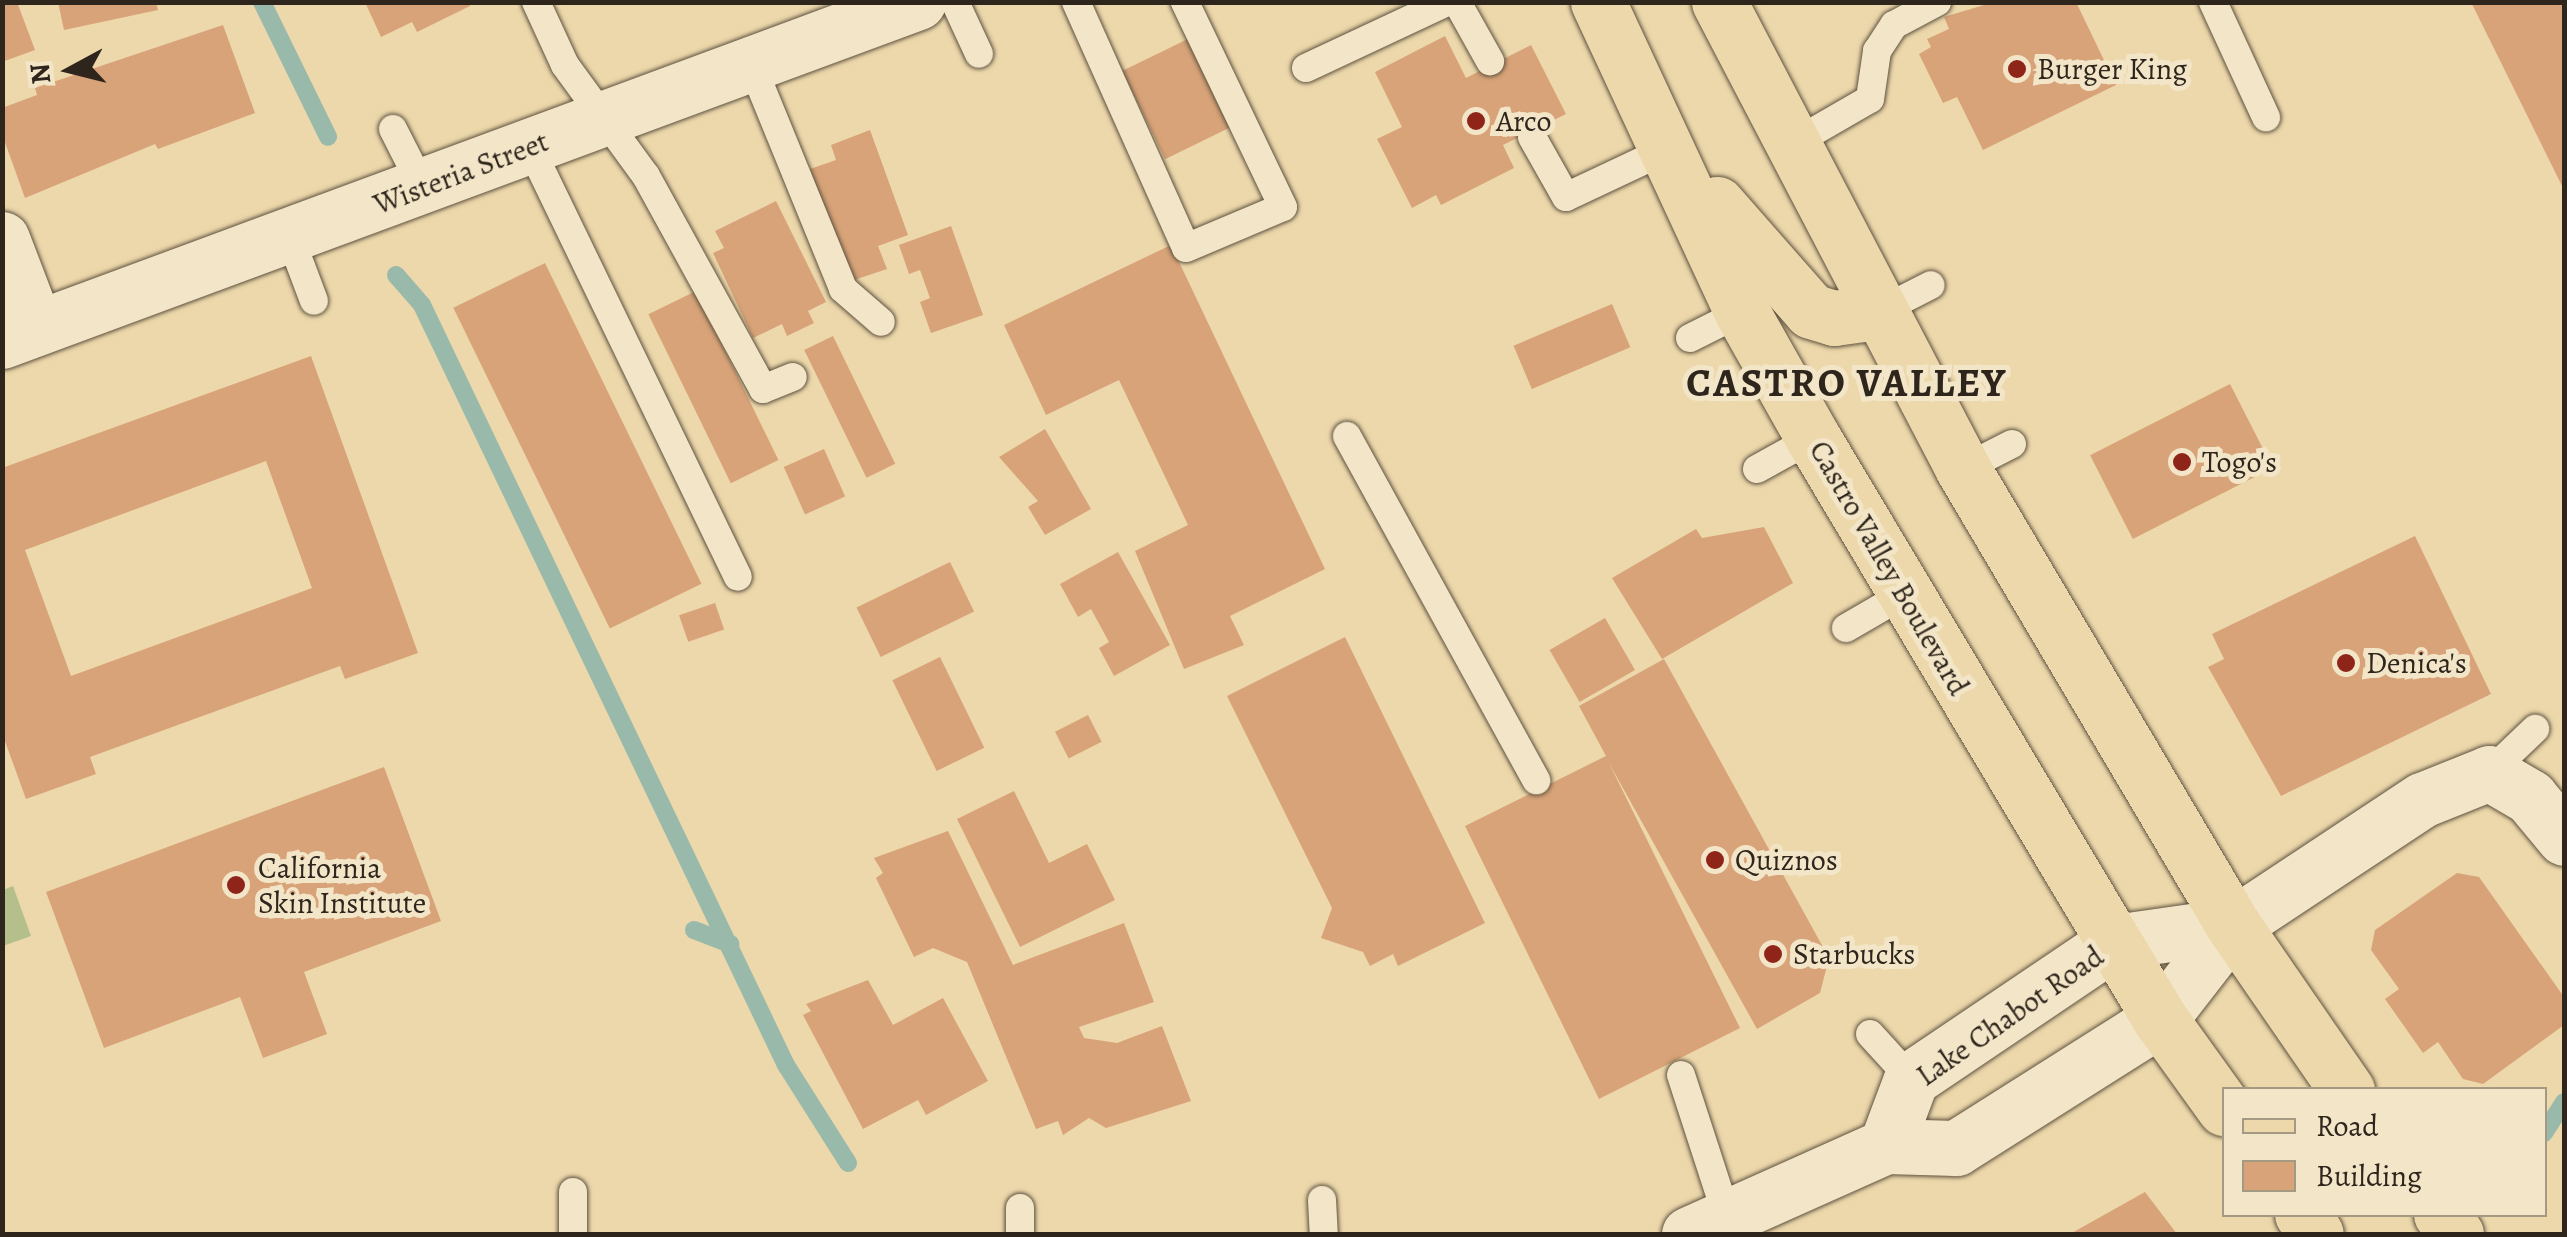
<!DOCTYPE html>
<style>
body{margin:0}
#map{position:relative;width:2567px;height:1237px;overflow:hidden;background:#edd8ab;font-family:Alegreya,serif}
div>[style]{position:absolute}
.green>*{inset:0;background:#b5bf8b}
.stream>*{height:18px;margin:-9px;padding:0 9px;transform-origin:9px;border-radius:9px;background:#99b9ab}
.building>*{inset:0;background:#d8a378;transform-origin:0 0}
.roads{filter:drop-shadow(0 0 2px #5e5240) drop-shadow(0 0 2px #5e5240)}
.service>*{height:28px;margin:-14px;padding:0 14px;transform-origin:14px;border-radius:14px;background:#f3e6c8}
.minor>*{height:55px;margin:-27.5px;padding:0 27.5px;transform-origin:27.5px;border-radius:27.5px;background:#f3e6c8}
.secondary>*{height:55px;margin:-27.5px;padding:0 27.5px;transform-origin:27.5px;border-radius:27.5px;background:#f3e6c8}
.primary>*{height:55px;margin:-27.5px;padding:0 27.5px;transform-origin:27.5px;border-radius:27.5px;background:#edd8ab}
.dots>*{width:28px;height:28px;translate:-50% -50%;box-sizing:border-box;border:5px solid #f3e6c8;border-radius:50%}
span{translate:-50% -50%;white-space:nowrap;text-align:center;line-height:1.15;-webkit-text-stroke:10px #f3e6c8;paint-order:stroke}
.poi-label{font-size:30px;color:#2e251c}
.left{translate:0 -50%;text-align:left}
.street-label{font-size:30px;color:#2e251c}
.district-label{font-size:40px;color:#2e251c;font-weight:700;letter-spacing:2.5px}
.frame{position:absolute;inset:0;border:5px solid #2e251c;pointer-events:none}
.legend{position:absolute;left:2222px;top:1087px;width:325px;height:130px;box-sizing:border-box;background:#f3e6c8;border:2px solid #a49983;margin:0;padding:12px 18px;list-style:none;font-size:30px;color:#2e251c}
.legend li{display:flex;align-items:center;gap:20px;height:50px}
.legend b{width:50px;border:2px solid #a49983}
.north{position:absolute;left:20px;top:20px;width:100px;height:100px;-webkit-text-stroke:8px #f3e6c8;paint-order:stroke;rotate:263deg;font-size:28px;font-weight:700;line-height:40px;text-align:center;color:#2e251c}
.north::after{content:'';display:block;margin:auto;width:35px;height:45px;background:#2e251c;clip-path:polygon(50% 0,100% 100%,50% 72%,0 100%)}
</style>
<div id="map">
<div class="green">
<div style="clip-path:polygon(13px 886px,31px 936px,3px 946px,3px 890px)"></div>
</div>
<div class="stream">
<div style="left:262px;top:2px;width:150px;rotate:63.9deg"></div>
<div style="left:396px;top:275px;width:40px;rotate:49deg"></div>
<div style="left:422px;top:305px;width:843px;rotate:64.41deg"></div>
<div style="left:786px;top:1065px;width:116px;rotate:57.7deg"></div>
<div style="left:694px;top:930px;width:39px;rotate:21deg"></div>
<div style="left:2544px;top:1133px;width:37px;rotate:-57deg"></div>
</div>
<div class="building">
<div style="clip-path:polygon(2px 2px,17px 2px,35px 50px,2px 62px)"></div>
<div style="clip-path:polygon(58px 2px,156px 2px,158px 10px,64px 30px)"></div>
<div style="clip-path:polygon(365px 2px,469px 2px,470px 6px,417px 32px,412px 22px,381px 37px)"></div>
<div style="clip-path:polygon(1994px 2px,2076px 2px,2116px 85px,1983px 150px,1957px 97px,1943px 103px,1919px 54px,1931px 47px,1927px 39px,1949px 29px,1944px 17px)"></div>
<div style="clip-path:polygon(2471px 2px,2564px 2px,2564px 190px)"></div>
<div style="clip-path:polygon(223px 25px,255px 113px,158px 149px,155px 144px,25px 198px,2px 134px,2px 108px,37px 95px,35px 88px)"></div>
<div style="left:1194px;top:36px;width:98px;height:80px;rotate:64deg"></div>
<div style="clip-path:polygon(1445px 36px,1466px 78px,1531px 45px,1566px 114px,1503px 145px,1514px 168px,1441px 205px,1436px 195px,1412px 208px,1377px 139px,1402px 127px,1375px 72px)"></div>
<div style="clip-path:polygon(870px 130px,908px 235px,878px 246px,887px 269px,851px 281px,810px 169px,836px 160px,831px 145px)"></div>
<div style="clip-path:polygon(776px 201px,826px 302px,808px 311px,814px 323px,787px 336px,782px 324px,753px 338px,713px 253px,724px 248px,715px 231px)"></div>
<div style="clip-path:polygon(951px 226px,983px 315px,931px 333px,920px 302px,930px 298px,920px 270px,909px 274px,899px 245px)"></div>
<div style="clip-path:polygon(1171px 245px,1325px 569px,1230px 616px,1244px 645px,1184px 669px,1135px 551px,1188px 525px,1119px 380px,1046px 415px,1004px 325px)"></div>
<div style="left:545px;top:263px;width:357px;height:102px;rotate:64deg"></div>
<div style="left:696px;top:291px;width:188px;height:53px;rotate:64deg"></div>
<div style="left:1612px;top:304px;width:47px;height:107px;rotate:67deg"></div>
<div style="left:833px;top:336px;width:142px;height:32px;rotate:64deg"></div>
<div style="clip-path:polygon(evenodd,311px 356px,418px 653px,345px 679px,340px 666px,90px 757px,96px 774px,26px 799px,2px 733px,2px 468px,311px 356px,266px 461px,312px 588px,71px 676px,25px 550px,266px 461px)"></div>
<div style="left:2230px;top:384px;width:94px;height:157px;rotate:63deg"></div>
<div style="clip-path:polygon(1045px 429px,1091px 509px,1045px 535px,1028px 507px,1038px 501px,999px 457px)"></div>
<div style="left:824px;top:449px;width:52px;height:44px;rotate:66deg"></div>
<div style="clip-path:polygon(1764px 527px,1793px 583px,1662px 659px,1612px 578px,1696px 529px,1702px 538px)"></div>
<div style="clip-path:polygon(2415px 536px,2491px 694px,2281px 796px,2208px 667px,2224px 659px,2212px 634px)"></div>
<div style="clip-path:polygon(1118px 552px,1170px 645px,1114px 676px,1099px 648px,1109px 642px,1091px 609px,1078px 617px,1060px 584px)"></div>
<div style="left:950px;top:562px;width:55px;height:104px;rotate:64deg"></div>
<div style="left:715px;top:603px;width:28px;height:38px;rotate:71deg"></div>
<div style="left:1605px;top:618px;width:60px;height:64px;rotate:60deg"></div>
<div style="clip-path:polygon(1345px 637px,1485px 923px,1398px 966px,1393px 954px,1370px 966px,1363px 952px,1321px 938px,1332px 908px,1227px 696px)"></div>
<div style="left:940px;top:657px;width:101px;height:53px;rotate:64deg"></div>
<div style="clip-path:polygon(1664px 659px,1829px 958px,1820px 993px,1757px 1029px,1609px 763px,1740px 1028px,1599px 1099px,1465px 826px,1606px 756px,1579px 706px)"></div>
<div style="left:1088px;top:715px;width:30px;height:37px;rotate:63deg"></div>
<div style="clip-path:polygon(384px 767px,441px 921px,304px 972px,327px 1034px,263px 1058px,240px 997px,104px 1048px,46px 892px)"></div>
<div style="clip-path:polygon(1014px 791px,1049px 863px,1087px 844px,1115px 900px,1020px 947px,957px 819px)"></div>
<div style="clip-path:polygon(948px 831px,1013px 965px,1124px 923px,1154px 1002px,1079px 1027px,1084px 1038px,1117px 1043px,1162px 1026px,1191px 1101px,1106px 1128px,1089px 1118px,1063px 1135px,1058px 1121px,1036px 1129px,967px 962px,933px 948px,914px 957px,876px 878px,883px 873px,874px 858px)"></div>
<div style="clip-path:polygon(2457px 873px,2479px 877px,2564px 997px,2564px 1025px,2483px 1084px,2463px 1079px,2438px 1042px,2423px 1053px,2385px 999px,2399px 989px,2371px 950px,2375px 930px)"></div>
<div style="clip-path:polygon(868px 980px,893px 1025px,943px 998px,988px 1081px,926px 1115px,918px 1100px,863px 1129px,803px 1015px,811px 1011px,806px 1004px)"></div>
<div style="clip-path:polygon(2145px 1192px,2177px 1234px,2070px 1234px)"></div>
</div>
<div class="roads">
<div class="service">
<div style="left:536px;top:2px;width:69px;rotate:65.3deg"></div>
<div style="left:565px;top:65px;width:137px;rotate:53.9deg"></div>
<div style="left:646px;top:176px;width:243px;rotate:61.2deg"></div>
<div style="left:763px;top:389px;width:32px;rotate:-22deg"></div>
<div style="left:955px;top:2px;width:57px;rotate:65.2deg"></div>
<div style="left:1076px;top:2px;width:269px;rotate:65.9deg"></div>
<div style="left:1186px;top:248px;width:105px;rotate:-22.9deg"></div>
<div style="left:1283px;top:207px;width:227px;rotate:-115.6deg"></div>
<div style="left:1457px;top:2px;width:68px;rotate:60.8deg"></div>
<div style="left:2213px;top:2px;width:127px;rotate:65.3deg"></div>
<div style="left:751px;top:63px;width:244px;rotate:67.8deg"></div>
<div style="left:843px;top:289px;width:50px;rotate:41deg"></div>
<div style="left:1306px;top:68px;width:156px;rotate:-25.1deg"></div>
<div style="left:393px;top:129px;width:68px;rotate:63.1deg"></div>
<div style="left:1532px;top:137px;width:69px;rotate:60.5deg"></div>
<div style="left:1566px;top:197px;width:115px;rotate:-25.2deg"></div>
<div style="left:1792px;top:144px;width:90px;rotate:-30deg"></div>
<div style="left:1870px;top:99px;width:49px;rotate:-81.7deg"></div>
<div style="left:1877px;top:51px;width:31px;rotate:-57deg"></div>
<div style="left:1894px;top:25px;width:49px;rotate:-28.1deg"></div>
<div style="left:531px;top:149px;width:475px;rotate:64.2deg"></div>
<div style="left:290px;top:237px;width:68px;rotate:69.4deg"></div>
<div style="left:1878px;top:312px;width:59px;rotate:-27deg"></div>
<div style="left:1690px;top:338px;width:58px;rotate:-26.6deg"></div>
<div style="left:1347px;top:436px;width:393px;rotate:61.2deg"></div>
<div style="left:1757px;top:469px;width:64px;rotate:-29deg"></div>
<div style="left:1963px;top:469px;width:55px;rotate:-27deg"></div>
<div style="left:1846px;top:628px;width:66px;rotate:-30.1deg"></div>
<div style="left:2489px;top:773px;width:64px;rotate:-43.7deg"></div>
<div style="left:1870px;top:1034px;width:61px;rotate:47.7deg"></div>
<div style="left:1681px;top:1075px;width:159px;rotate:72deg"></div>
<div style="left:1322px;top:1200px;width:34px;rotate:87deg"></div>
<div style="left:1020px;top:1208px;width:26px;rotate:90deg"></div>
<div style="left:573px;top:1234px;width:42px;rotate:-90deg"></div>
</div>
<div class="minor">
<div style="left:2px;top:239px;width:95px;rotate:69.1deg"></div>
<div style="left:2px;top:341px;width:977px;rotate:-20.31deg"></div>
<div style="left:2233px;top:925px;width:227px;rotate:-33.5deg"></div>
<div style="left:2422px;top:800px;width:72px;rotate:-21.9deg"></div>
<div style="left:2489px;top:773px;width:48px;rotate:30.3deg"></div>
<div style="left:2530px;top:797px;width:53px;rotate:50.3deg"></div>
</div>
<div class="secondary">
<div style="left:1886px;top:1146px;width:72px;rotate:-69.5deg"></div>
<div style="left:1911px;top:1079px;width:245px;rotate:-34deg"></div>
<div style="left:2114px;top:942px;width:120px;rotate:-8.1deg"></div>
<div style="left:1689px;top:1234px;width:216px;rotate:-24.1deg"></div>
<div style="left:1886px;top:1146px;width:70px;rotate:1.6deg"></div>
<div style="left:1956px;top:1148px;width:241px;rotate:-32.3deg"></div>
<div style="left:2160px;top:1019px;width:119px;rotate:-52.2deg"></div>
</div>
<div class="primary">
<div style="left:1598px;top:2px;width:342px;rotate:65.1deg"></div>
<div style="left:1742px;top:312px;width:145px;rotate:60.6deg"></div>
<div style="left:1813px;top:438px;width:677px;rotate:59.15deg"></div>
<div style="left:2160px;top:1019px;width:110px;rotate:54.3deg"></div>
<div style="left:1719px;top:2px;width:527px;rotate:62.41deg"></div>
<div style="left:1963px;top:469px;width:530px;rotate:59.37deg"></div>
<div style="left:2233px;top:925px;width:201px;rotate:55.4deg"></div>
<div style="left:1717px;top:204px;width:142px;rotate:48.7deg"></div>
<div style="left:1811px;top:311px;width:24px;rotate:17deg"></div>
<div style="left:1834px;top:318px;width:44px;rotate:-7.8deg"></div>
<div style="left:2302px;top:1214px;width:24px;rotate:55deg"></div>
<div style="left:2441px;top:1214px;width:25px;rotate:53deg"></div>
</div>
</div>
<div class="dots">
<div style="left:2017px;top:69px;background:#8f2418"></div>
<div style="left:1476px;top:121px;background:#8f2418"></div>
<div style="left:2182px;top:462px;background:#8f2418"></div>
<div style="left:2346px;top:663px;background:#8f2418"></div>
<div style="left:1715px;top:860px;background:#8f2418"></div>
<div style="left:236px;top:885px;background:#8f2418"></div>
<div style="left:1773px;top:954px;background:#8f2418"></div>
</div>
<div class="poi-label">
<span class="left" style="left:2037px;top:69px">Burger King</span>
<span class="left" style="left:1496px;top:121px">Arco</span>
<span class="left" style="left:2202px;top:462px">Togo's</span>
<span class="left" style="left:2366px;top:663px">Denica's</span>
<span class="left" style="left:1735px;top:860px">Quiznos</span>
<span class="left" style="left:258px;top:885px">California<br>Skin Institute</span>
<span class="left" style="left:1793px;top:954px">Starbucks</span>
</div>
<div class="street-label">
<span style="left:461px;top:173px;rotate:-21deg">Wisteria Street</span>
<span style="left:1889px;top:568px;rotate:60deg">Castro Valley Boulevard</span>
<span style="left:2010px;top:1016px;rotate:-35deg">Lake Chabot Road</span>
</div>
<div class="district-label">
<span style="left:1847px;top:383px">CASTRO VALLEY</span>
</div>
<div class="frame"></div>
<ul class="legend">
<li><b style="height:12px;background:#edd8ab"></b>Road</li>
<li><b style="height:28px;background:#d8a378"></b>Building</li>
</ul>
<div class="north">N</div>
</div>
